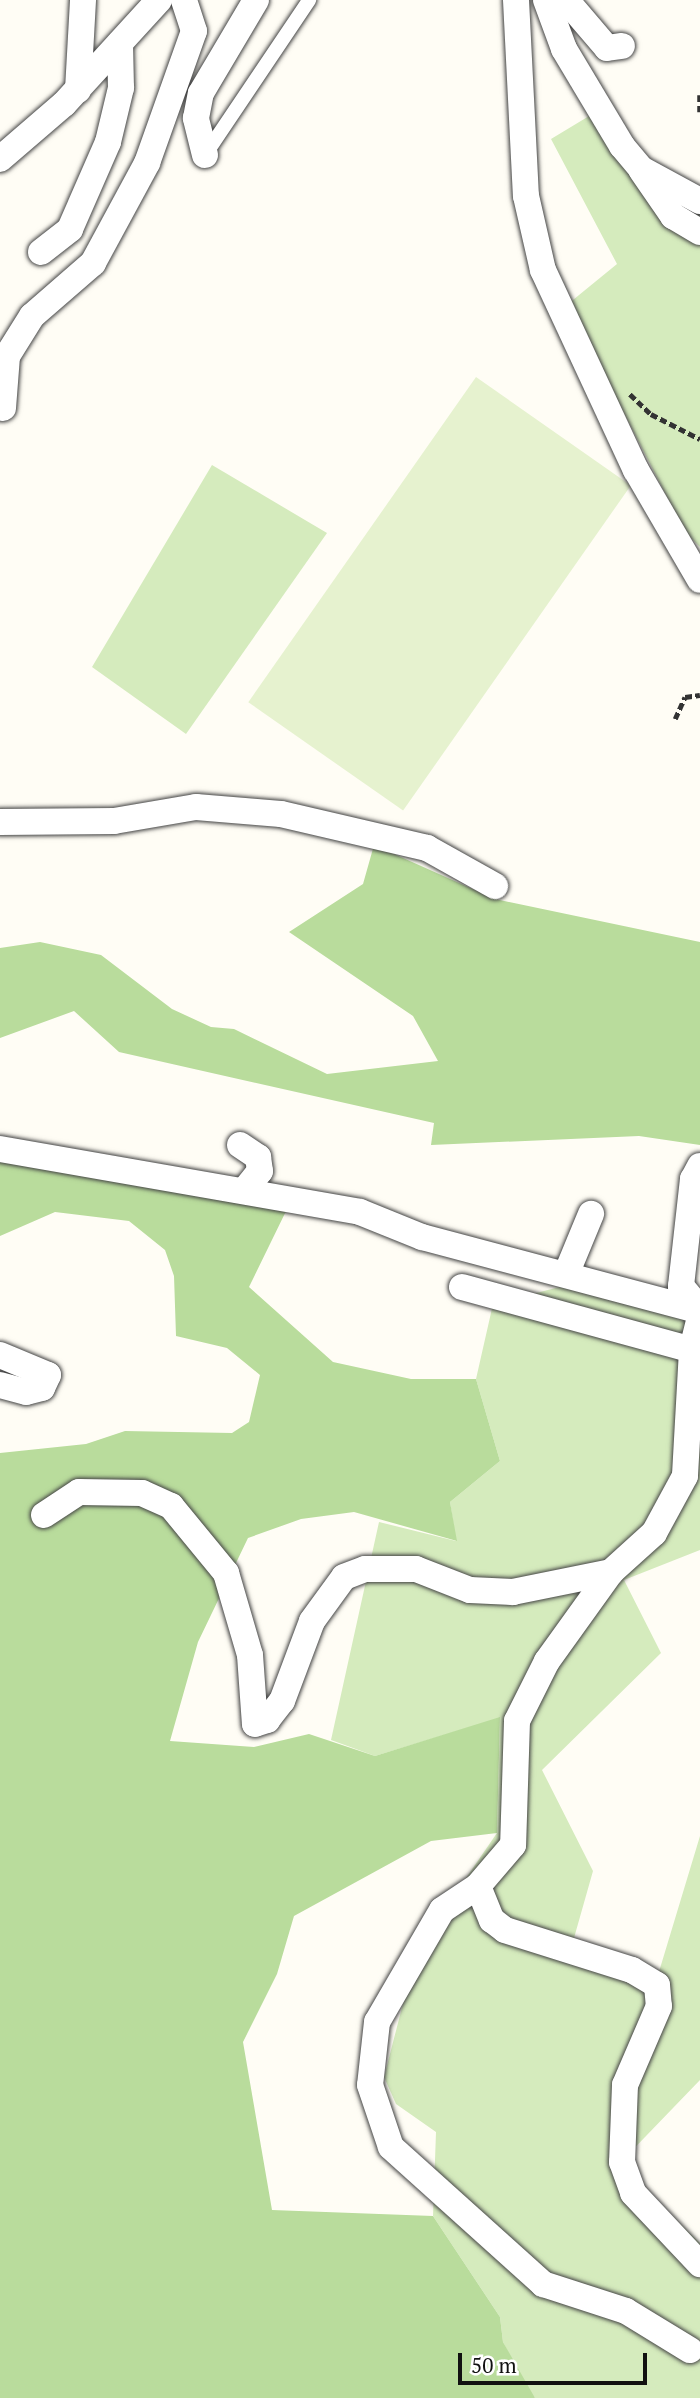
<!DOCTYPE html>
<style>
body{margin:0}
#map{position:relative;width:700px;height:2398px;overflow:hidden;background:#fffdf5;font-family:"PT Serif",serif}
div>[style]{position:absolute}
.green>*{inset:0;background:#d5ebbd}
.forest>*{inset:0;background:#b9dc9c}
.pitch>*{inset:0;background:#e6f2cf;transform-origin:0 0}
.path>*{height:4.5px;margin-top:-2.25px;transform-origin:0;background:repeating-linear-gradient(90deg,#333 0 7px,transparent 0 10.5px)}
.roads{filter:drop-shadow(0 0 2px #444) drop-shadow(0 0 2px #444)}
.service>*{height:14px;margin:-7px;padding:0 7px;transform-origin:7px;border-radius:7px;background:#fff}
.minor>*{height:26px;margin:-13px;padding:0 13px;transform-origin:13px;border-radius:13px;background:#fff}
span{translate:-50% -50%;white-space:nowrap;text-align:center;line-height:1.15;-webkit-text-stroke:7px #fff;paint-order:stroke}
.scale{position:absolute;left:458px;top:2353px;width:189px;height:32px;box-sizing:border-box;border:4px solid #111;border-top:0;padding-left:9px;font-size:21px;line-height:24px;white-space:nowrap;color:#111;-webkit-text-stroke:5px #fff;paint-order:stroke}
</style>
<div id="map">
<div class="green">
<div style="clip-path:polygon(609px 104px,636px 166px,700px 187px,700px 547px,685px 532px,568px 304px,617px 264px,551px 139px)"></div>
<div style="clip-path:polygon(212px 465px,327px 533px,186px 734px,92px 667px)"></div>
<div style="clip-path:polygon(579px 1282px,700px 1321px,700px 1550px,624px 1580px,661px 1653px,542px 1770px,593px 1871px,574px 1938px,658px 1975px,700px 1836px,700px 2080px,619px 2164px,700px 2243px,700px 2398px,535px 2398px,527px 2390px,503px 2342px,500px 2317px,433px 2216px,436px 2132px,396px 2104px,384px 2077px,405px 1996px,444px 1910px,497px 1833px,500px 1718px,375px 1756px,331px 1740px,379px 1522px,456px 1541px,450px 1502px,500px 1461px,476px 1379px,493px 1304px)"></div>
</div>
<div class="forest">
<div style="clip-path:polygon(374px 845px,495px 899px,700px 942px,700px 1145px,639px 1136px,431px 1145px,434px 1123px,119px 1052px,74px 1011px,0 1038px,0 948px,40px 942px,101px 955px,172px 1009px,211px 1027px,234px 1029px,327px 1074px,438px 1061px,413px 1016px,289px 932px,363px 884px)"></div>
<div style="clip-path:polygon(0 1156px,290px 1203px,249px 1287px,333px 1362px,411px 1379px,476px 1379px,500px 1461px,450px 1502px,457px 1541px,354px 1512px,301px 1519px,248px 1538px,198px 1642px,170px 1741px,254px 1747px,309px 1734px,375px 1756px,500px 1717px,497px 1833px,431px 1841px,294px 1916px,277px 1974px,243px 2042px,272px 2210px,433px 2216px,500px 2317px,503px 2342px,535px 2398px,0 2398px,0 1453px,86px 1444px,125px 1431px,232px 1433px,249px 1422px,260px 1375px,227px 1348px,176px 1336px,174px 1276px,165px 1250px,129px 1221px,55px 1212px,0 1236px)"></div>
</div>
<div class="pitch">
<div style="left:476px;top:377px;width:189px;height:397px;rotate:35deg"></div>
</div>
<div class="path">
<div style="left:700px;top:95px;width:17px;rotate:90deg"></div>
<div style="left:630px;top:394px;width:29px;rotate:44deg"></div>
<div style="left:651px;top:414px;width:55px;rotate:27deg"></div>
<div style="left:675px;top:719px;width:24px;rotate:-66deg"></div>
<div style="left:685px;top:697px;width:15px;rotate:-8deg"></div>
</div>
<div class="roads">
<div class="service">
<div style="left:205px;top:155px;width:187px;rotate:-56.1deg"></div>
</div>
<div class="minor">
<div style="left:516px;top:0;width:196px;rotate:87.1deg"></div>
<div style="left:526px;top:196px;width:76px;rotate:77.1deg"></div>
<div style="left:543px;top:270px;width:221px;rotate:65.1deg"></div>
<div style="left:636px;top:470px;width:127px;rotate:59.8deg"></div>
<div style="left:546px;top:0;width:52px;rotate:69.8deg"></div>
<div style="left:564px;top:49px;width:113px;rotate:59.1deg"></div>
<div style="left:622px;top:146px;width:30px;rotate:50deg"></div>
<div style="left:641px;top:169px;width:67px;rotate:28.5deg"></div>
<div style="left:566px;top:0;width:63px;rotate:49.5deg"></div>
<div style="left:607px;top:48px;width:15px;rotate:-8deg"></div>
<div style="left:78px;top:90px;width:90px;rotate:-86.8deg"></div>
<div style="left:205px;top:155px;width:38px;rotate:-104deg"></div>
<div style="left:196px;top:118px;width:25px;rotate:-79deg"></div>
<div style="left:201px;top:93px;width:108px;rotate:-59.4deg"></div>
<div style="left:0;top:159px;width:84px;rotate:-40.7deg"></div>
<div style="left:64px;top:104px;width:141px;rotate:-47.6deg"></div>
<div style="left:642px;top:171px;width:55px;rotate:55.4deg"></div>
<div style="left:673px;top:216px;width:31px;rotate:31deg"></div>
<div style="left:41px;top:252px;width:37px;rotate:-38deg"></div>
<div style="left:70px;top:229px;width:95px;rotate:-66.4deg"></div>
<div style="left:108px;top:142px;width:56px;rotate:-76.5deg"></div>
<div style="left:121px;top:88px;width:45px;rotate:-91.3deg"></div>
<div style="left:3px;top:408px;width:52px;rotate:-85.6deg"></div>
<div style="left:7px;top:356px;width:47px;rotate:-58deg"></div>
<div style="left:32px;top:316px;width:81px;rotate:-41deg"></div>
<div style="left:93px;top:263px;width:114px;rotate:-61.6deg"></div>
<div style="left:147px;top:163px;width:140px;rotate:-70.4deg"></div>
<div style="left:194px;top:31px;width:33px;rotate:-108deg"></div>
<div style="left:0;top:822px;width:114px;rotate:-0.5deg"></div>
<div style="left:114px;top:821px;width:83px;rotate:-9.7deg"></div>
<div style="left:196px;top:807px;width:85px;rotate:4.7deg"></div>
<div style="left:281px;top:814px;width:150px;rotate:13.1deg"></div>
<div style="left:427px;top:848px;width:78px;rotate:29.2deg"></div>
<div style="left:240px;top:1145px;width:22px;rotate:34deg"></div>
<div style="left:258px;top:1157px;width:14px;rotate:82deg"></div>
<div style="left:260px;top:1171px;width:22px;rotate:129deg"></div>
<div style="left:0;top:1149px;width:365px;rotate:9.9deg"></div>
<div style="left:360px;top:1212px;width:67px;rotate:22deg"></div>
<div style="left:422px;top:1237px;width:288px;rotate:14.9deg"></div>
<div style="left:700px;top:1166px;width:15px;rotate:118deg"></div>
<div style="left:693px;top:1179px;width:108px;rotate:96.4deg"></div>
<div style="left:681px;top:1286px;width:30px;rotate:50deg"></div>
<div style="left:567px;top:1272px;width:63px;rotate:-67.5deg"></div>
<div style="left:462px;top:1287px;width:238px;rotate:15.3deg"></div>
<div style="left:700px;top:1317px;width:34px;rotate:104deg"></div>
<div style="left:692px;top:1350px;width:126px;rotate:93.2deg"></div>
<div style="left:685px;top:1476px;width:65px;rotate:118.5deg"></div>
<div style="left:654px;top:1533px;width:58px;rotate:137.8deg"></div>
<div style="left:611px;top:1572px;width:110px;rotate:125.7deg"></div>
<div style="left:547px;top:1661px;width:67px;rotate:116.6deg"></div>
<div style="left:517px;top:1721px;width:124px;rotate:91.8deg"></div>
<div style="left:513px;top:1845px;width:54px;rotate:130.5deg"></div>
<div style="left:478px;top:1886px;width:37px;rotate:68deg"></div>
<div style="left:492px;top:1920px;width:16px;rotate:38deg"></div>
<div style="left:505px;top:1930px;width:133px;rotate:17.5deg"></div>
<div style="left:632px;top:1970px;width:29px;rotate:31deg"></div>
<div style="left:657px;top:1985px;width:21px;rotate:85deg"></div>
<div style="left:659px;top:2006px;width:86px;rotate:113.3deg"></div>
<div style="left:625px;top:2085px;width:77px;rotate:92.2deg"></div>
<div style="left:622px;top:2162px;width:33px;rotate:70deg"></div>
<div style="left:633px;top:2193px;width:98px;rotate:46.7deg"></div>
<div style="left:0;top:1355px;width:52px;rotate:22.6deg"></div>
<div style="left:48px;top:1375px;width:14px;rotate:115deg"></div>
<div style="left:42px;top:1388px;width:16px;rotate:166deg"></div>
<div style="left:26px;top:1392px;width:27px;rotate:-165deg"></div>
<div style="left:44px;top:1515px;width:42px;rotate:-33.3deg"></div>
<div style="left:79px;top:1492px;width:63px;rotate:0.9deg"></div>
<div style="left:142px;top:1493px;width:32px;rotate:24deg"></div>
<div style="left:171px;top:1506px;width:87px;rotate:50.6deg"></div>
<div style="left:226px;top:1573px;width:85px;rotate:73.7deg"></div>
<div style="left:250px;top:1655px;width:69px;rotate:85.9deg"></div>
<div style="left:255px;top:1724px;width:13px;rotate:-18deg"></div>
<div style="left:267px;top:1720px;width:24px;rotate:-52deg"></div>
<div style="left:282px;top:1701px;width:85px;rotate:-69.4deg"></div>
<div style="left:312px;top:1621px;width:54px;rotate:-54deg"></div>
<div style="left:344px;top:1577px;width:22px;rotate:-21deg"></div>
<div style="left:365px;top:1569px;width:51px"></div>
<div style="left:416px;top:1569px;width:58px;rotate:21.3deg"></div>
<div style="left:470px;top:1590px;width:43px;rotate:2.7deg"></div>
<div style="left:513px;top:1592px;width:100px;rotate:-11.5deg"></div>
<div style="left:478px;top:1886px;width:43px;rotate:146.3deg"></div>
<div style="left:442px;top:1910px;width:129px;rotate:120.1deg"></div>
<div style="left:377px;top:2022px;width:63px;rotate:96.3deg"></div>
<div style="left:370px;top:2085px;width:65px;rotate:71.3deg"></div>
<div style="left:391px;top:2147px;width:205px;rotate:42deg"></div>
<div style="left:543px;top:2284px;width:87px;rotate:18deg"></div>
<div style="left:626px;top:2311px;width:75px;rotate:31.4deg"></div>
</div>
</div>
<div class="scale">50 m</div>
</div>
